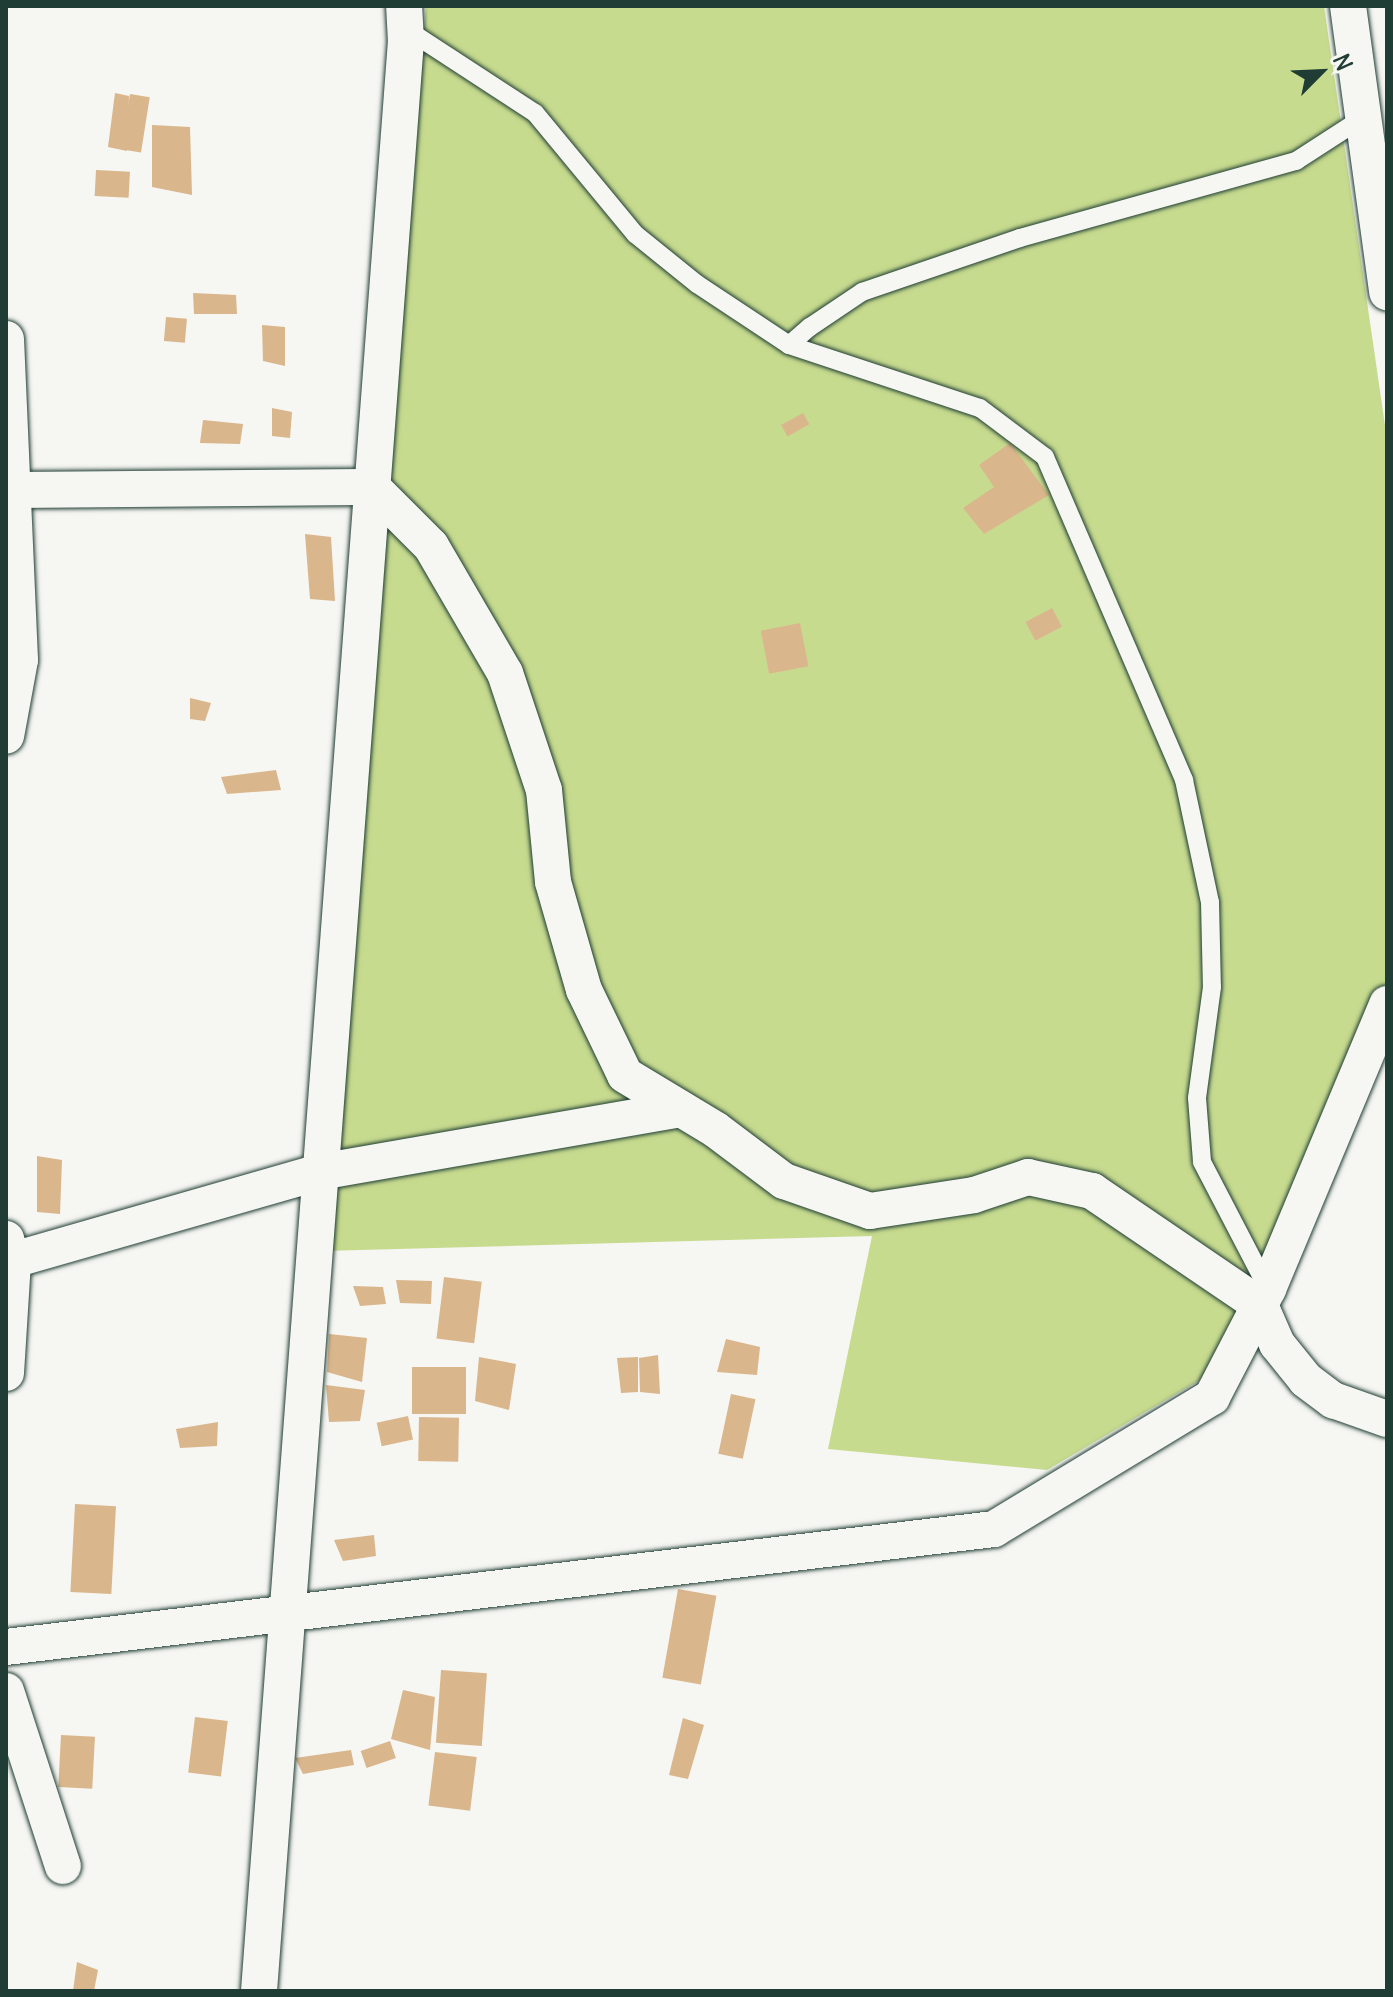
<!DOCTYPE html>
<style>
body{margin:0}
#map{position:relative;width:1393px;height:1997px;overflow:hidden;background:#f6f6f2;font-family:Delius,sans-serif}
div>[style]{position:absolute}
.green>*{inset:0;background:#c7db8f}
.building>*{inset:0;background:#dab68c;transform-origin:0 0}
.roads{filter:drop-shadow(0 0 2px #1f3d34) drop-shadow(0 0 2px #1f3d34)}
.lane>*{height:18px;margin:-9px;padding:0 9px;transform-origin:9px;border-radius:9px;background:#f6f6f2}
.street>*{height:36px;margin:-18px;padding:0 18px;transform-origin:18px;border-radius:18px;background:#f6f6f2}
span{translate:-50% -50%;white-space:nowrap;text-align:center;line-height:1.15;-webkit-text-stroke:6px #f6f6f2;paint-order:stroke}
.frame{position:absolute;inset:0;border:8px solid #1f3d34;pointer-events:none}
.north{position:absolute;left:1281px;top:32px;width:80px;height:80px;-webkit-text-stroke:6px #f6f6f2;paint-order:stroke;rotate:66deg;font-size:22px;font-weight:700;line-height:32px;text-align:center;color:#1f3d34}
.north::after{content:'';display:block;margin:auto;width:28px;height:36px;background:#1f3d34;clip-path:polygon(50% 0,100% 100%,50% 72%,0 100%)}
</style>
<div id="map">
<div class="green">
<div style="clip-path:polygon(426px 6px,1324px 6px,1387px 439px,1387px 993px,1210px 1374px,1047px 1470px,828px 1449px,872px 1236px,323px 1251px)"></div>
</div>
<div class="building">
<div style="clip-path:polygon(115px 93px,129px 96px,127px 151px,108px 147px)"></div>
<div style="left:130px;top:94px;width:20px;height:56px;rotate:9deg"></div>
<div style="clip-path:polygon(152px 125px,190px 127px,192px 195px,152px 187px)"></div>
<div style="left:96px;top:170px;width:34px;height:26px;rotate:3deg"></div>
<div style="clip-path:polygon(193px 293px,236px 295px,237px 314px,194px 314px)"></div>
<div style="left:166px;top:317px;width:21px;height:24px;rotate:5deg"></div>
<div style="clip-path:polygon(262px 325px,285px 327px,285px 366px,263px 361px)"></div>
<div style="clip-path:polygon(272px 408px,292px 412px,290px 438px,272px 436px)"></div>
<div style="left:803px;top:413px;width:13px;height:25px;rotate:61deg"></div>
<div style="clip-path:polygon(203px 420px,243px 424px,240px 444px,200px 443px)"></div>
<div style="clip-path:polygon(1010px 443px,1049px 495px,984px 534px,963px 508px,994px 487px,979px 465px)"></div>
<div style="clip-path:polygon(305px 534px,331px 537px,335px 601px,310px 599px)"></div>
<div style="left:1052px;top:608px;width:21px;height:30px;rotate:62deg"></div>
<div style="left:800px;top:623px;width:44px;height:40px;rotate:79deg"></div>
<div style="clip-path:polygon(190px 698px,211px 703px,205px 721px,190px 719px)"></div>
<div style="clip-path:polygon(276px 770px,281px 790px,227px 794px,221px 777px)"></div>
<div style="clip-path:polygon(37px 1156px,62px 1160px,60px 1214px,37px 1212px)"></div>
<div style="left:444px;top:1277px;width:38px;height:62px;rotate:7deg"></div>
<div style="clip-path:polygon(396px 1280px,432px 1281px,431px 1304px,400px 1303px)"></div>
<div style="clip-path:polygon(353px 1286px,383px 1287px,386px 1304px,360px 1306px)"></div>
<div style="clip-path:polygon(329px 1334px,367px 1338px,362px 1382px,327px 1372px)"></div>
<div style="clip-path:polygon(726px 1339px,760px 1347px,757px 1375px,717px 1372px)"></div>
<div style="clip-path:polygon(658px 1355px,660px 1394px,640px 1392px,639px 1358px)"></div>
<div style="clip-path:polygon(479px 1357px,516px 1364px,509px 1410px,475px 1401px)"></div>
<div style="clip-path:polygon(638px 1357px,638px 1392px,621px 1393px,617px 1358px)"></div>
<div style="left:412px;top:1367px;width:54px;height:47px"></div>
<div style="clip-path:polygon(326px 1385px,365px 1390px,360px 1421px,329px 1422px)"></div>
<div style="left:731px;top:1394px;width:25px;height:61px;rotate:12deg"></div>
<div style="left:408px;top:1416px;width:24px;height:32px;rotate:78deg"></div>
<div style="left:419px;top:1417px;width:40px;height:44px;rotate:1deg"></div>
<div style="clip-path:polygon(218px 1422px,217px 1446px,180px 1448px,176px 1429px)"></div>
<div style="left:75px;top:1504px;width:41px;height:88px;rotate:3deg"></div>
<div style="clip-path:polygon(374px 1535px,376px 1556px,343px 1561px,334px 1540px)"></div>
<div style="left:678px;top:1589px;width:39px;height:90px;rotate:10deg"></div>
<div style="left:441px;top:1670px;width:46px;height:73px;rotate:4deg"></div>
<div style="clip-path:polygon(403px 1690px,435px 1697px,430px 1750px,391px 1739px)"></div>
<div style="left:195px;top:1717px;width:33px;height:56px;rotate:7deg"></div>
<div style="clip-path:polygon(683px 1718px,704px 1725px,688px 1779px,669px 1775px)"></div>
<div style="left:61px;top:1735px;width:34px;height:52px;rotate:3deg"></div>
<div style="left:390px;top:1741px;width:18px;height:31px;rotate:71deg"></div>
<div style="clip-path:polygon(351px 1750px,354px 1765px,303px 1774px,295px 1758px)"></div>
<div style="left:435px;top:1752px;width:42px;height:54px;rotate:7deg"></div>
<div style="clip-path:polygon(77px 1962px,98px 1970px,94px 1991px,73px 1991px)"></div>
</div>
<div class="roads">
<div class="lane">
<div style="left:406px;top:29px;width:154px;rotate:33.1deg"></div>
<div style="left:535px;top:113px;width:157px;rotate:50.4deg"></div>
<div style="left:635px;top:234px;width:80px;rotate:38.9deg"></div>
<div style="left:697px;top:284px;width:110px;rotate:33.5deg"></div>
<div style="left:789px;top:345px;width:201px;rotate:18.3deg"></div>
<div style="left:980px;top:408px;width:81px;rotate:37deg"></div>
<div style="left:1045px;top:457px;width:352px;rotate:66.7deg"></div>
<div style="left:1184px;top:780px;width:125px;rotate:78deg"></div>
<div style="left:1210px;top:902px;width:85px;rotate:88.7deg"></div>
<div style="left:1212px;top:987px;width:112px;rotate:97.7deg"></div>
<div style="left:1197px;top:1098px;width:64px;rotate:85.5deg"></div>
<div style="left:1202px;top:1162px;width:143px;rotate:62.5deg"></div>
<div style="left:789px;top:345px;width:28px;rotate:-41deg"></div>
<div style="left:810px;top:327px;width:63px;rotate:-33.9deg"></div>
<div style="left:862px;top:292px;width:167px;rotate:-18.9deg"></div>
<div style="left:1020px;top:238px;width:287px;rotate:-15.6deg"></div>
<div style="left:1296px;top:161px;width:81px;rotate:-32.9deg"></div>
</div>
<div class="street">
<div style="left:1348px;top:6px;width:289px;rotate:82.2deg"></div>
<div style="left:6px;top:339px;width:321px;rotate:87.5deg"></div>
<div style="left:20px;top:660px;width:77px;rotate:100.4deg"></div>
<div style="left:6px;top:490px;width:366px;rotate:-0.5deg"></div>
<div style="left:372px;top:487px;width:83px;rotate:45deg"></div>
<div style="left:431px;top:546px;width:147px;rotate:59.8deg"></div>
<div style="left:505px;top:673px;width:123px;rotate:71.6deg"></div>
<div style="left:544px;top:790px;width:92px;rotate:84.4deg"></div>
<div style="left:553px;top:882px;width:112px;rotate:74deg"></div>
<div style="left:584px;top:990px;width:94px;rotate:64.2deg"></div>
<div style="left:625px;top:1075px;width:106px;rotate:31.1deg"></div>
<div style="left:716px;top:1130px;width:85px;rotate:36.9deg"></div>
<div style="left:784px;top:1181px;width:91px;rotate:19.2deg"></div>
<div style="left:870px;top:1211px;width:105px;rotate:-8.7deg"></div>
<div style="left:974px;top:1195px;width:57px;rotate:-18.4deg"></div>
<div style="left:1028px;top:1177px;width:66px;rotate:12.3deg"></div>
<div style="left:1092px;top:1191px;width:203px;rotate:34.2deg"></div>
<div style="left:1260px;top:1305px;width:43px;rotate:66.4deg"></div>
<div style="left:1277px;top:1344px;width:46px;rotate:51.1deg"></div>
<div style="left:1306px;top:1380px;width:34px;rotate:37deg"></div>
<div style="left:1333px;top:1400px;width:57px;rotate:19.4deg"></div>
<div style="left:6px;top:1262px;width:327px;rotate:-16deg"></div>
<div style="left:320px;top:1172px;width:366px;rotate:-9.9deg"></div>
<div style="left:6px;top:1373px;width:110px;rotate:-86.4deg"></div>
<div style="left:13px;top:1263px;width:25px;rotate:-106deg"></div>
<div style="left:6px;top:1647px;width:995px;rotate:-6.81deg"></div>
<div style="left:994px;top:1529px;width:255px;rotate:-31.2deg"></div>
<div style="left:1212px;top:1397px;width:122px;rotate:-62.6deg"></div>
<div style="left:1268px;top:1289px;width:309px;rotate:-67.3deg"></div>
<div style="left:6px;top:1691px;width:184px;rotate:72deg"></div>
<div style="left:259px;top:1991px;width:1955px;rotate:-85.69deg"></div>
<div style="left:406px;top:42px;width:36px;rotate:-93deg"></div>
</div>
</div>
<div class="frame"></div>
<div class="north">N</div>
</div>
